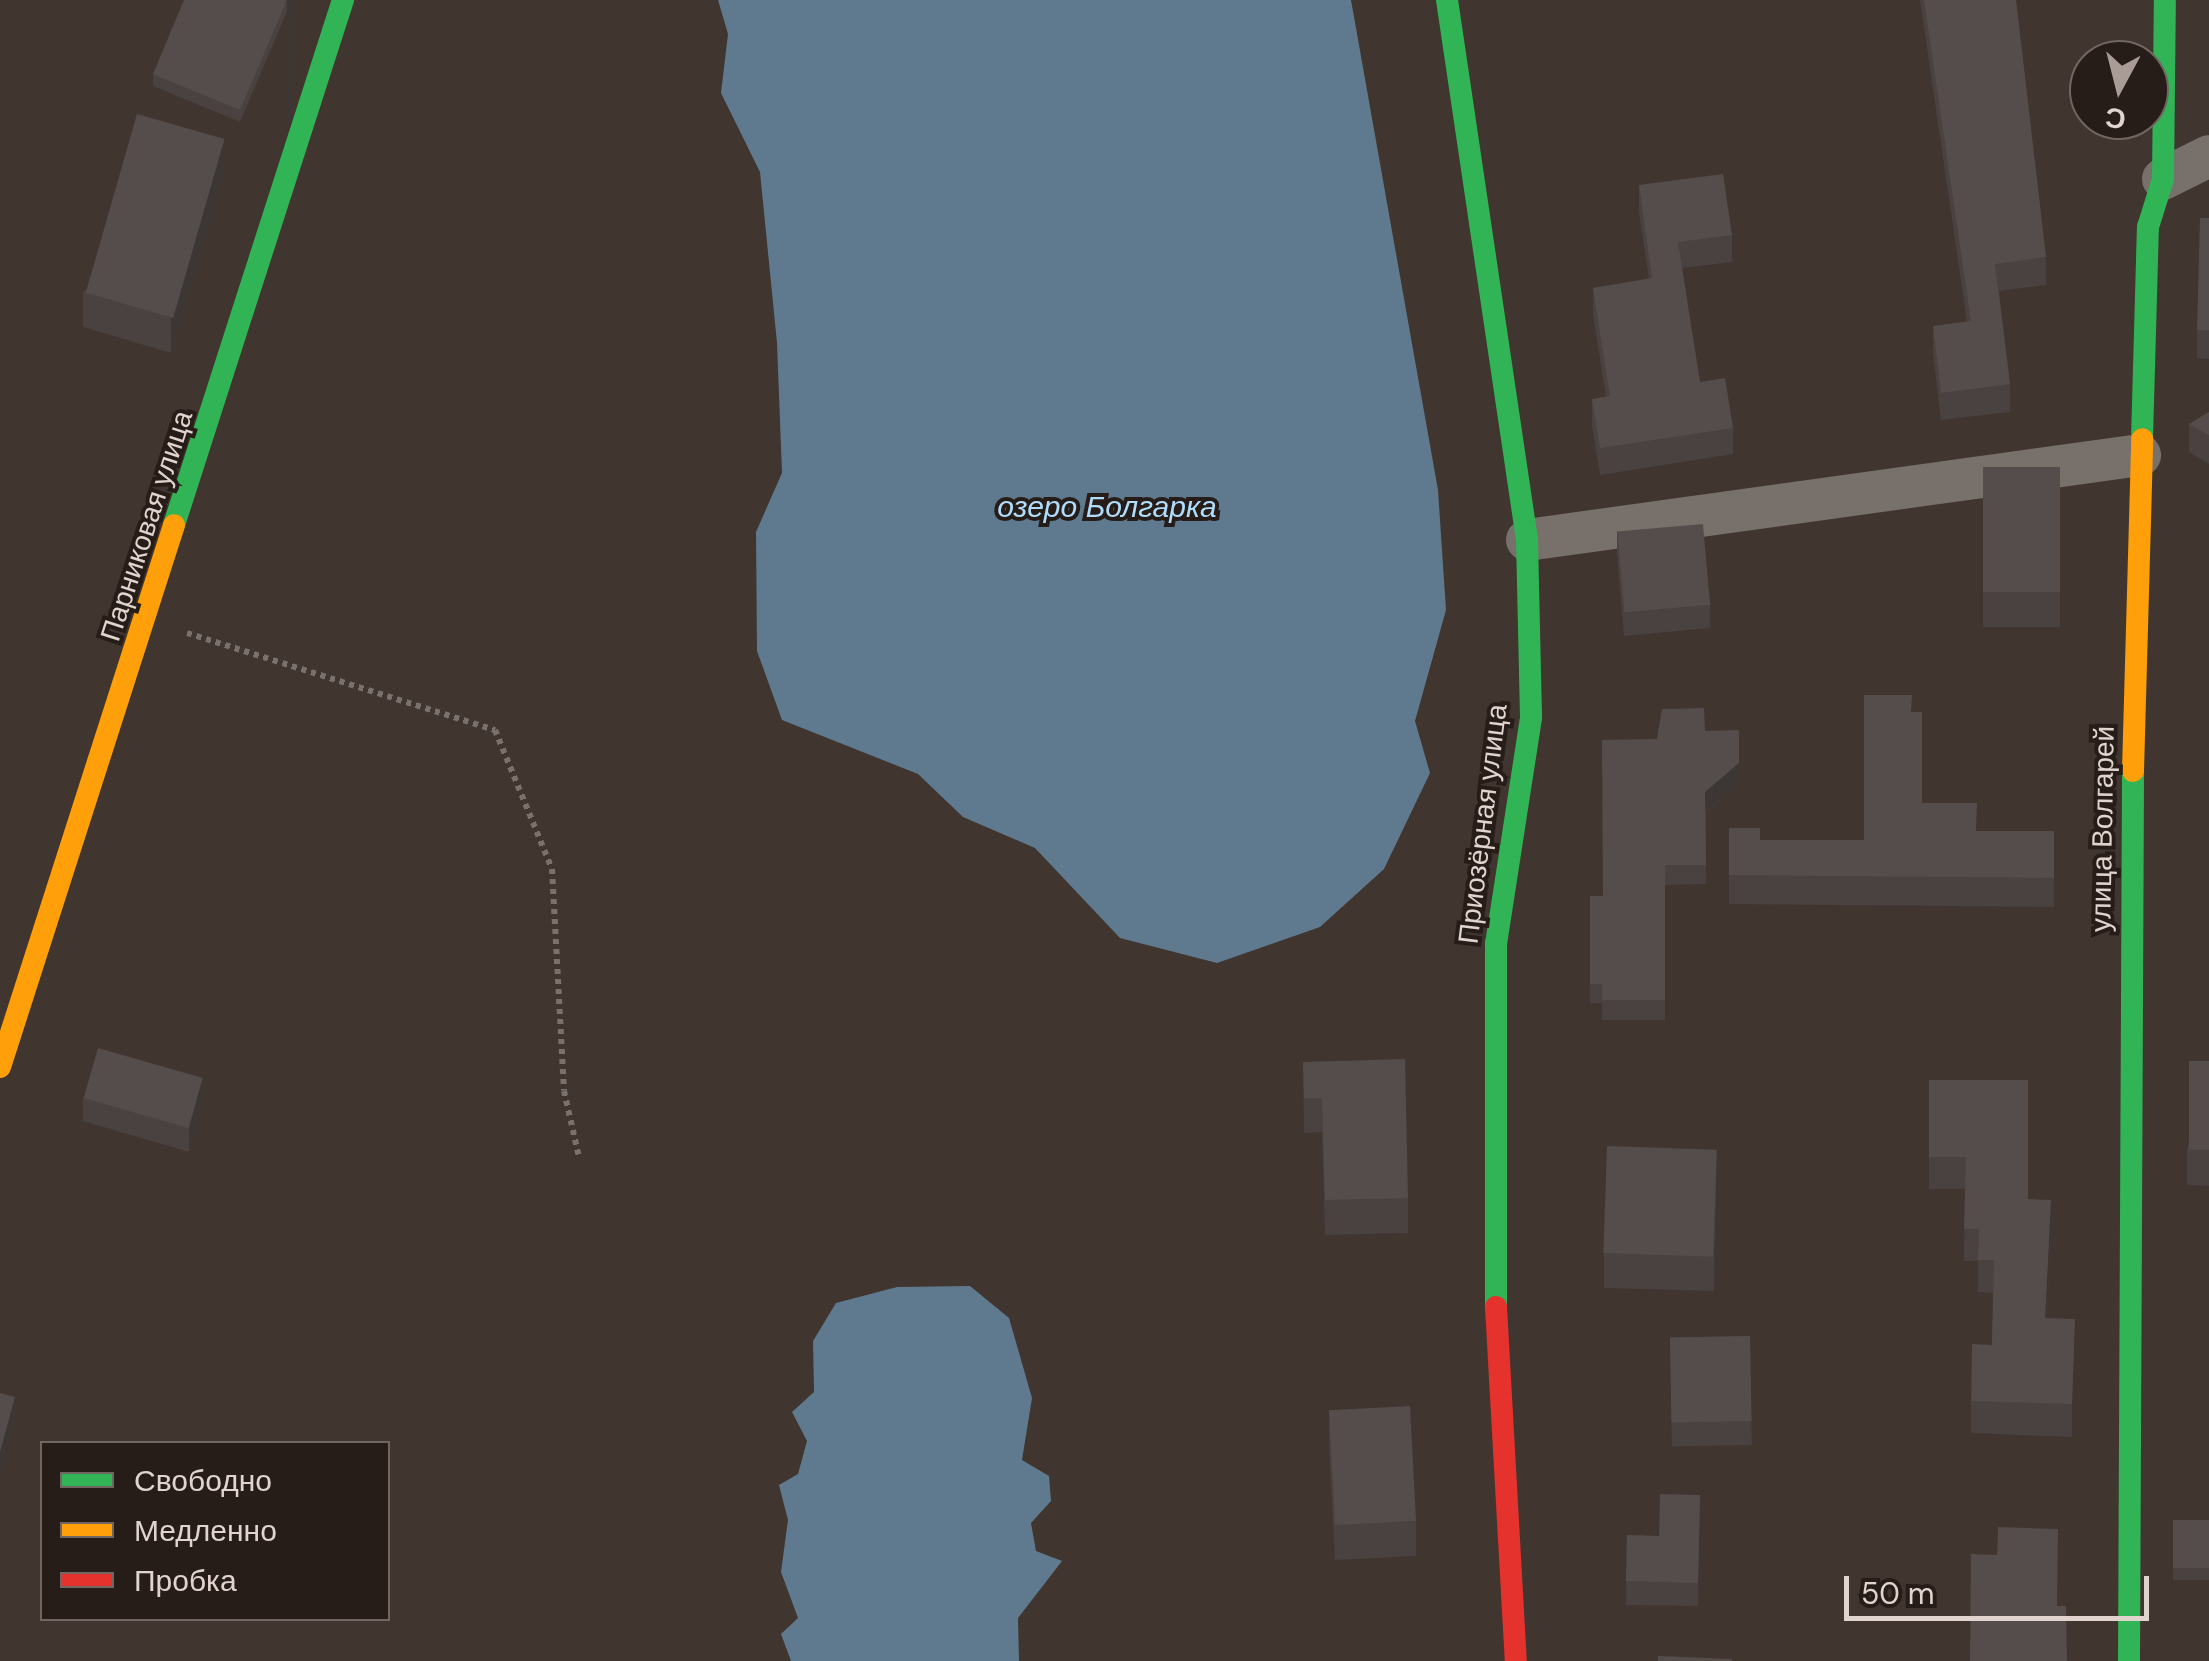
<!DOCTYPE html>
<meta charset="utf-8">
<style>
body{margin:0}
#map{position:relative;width:2209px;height:1661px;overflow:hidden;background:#40352f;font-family:"DM Sans",sans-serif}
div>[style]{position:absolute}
.water>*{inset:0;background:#5f7a8e}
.path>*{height:6px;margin-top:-3px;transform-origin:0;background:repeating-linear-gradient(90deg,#79716d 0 5px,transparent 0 10px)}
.street>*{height:42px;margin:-21px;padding:0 21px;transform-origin:21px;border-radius:21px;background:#78706b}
.fast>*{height:22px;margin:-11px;padding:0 11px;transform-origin:11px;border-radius:11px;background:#30b455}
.slow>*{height:22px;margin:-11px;padding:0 11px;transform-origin:11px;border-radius:11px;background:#ff9f0a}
.jam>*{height:22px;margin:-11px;padding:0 11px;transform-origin:11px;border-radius:11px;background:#e5322d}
.wall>*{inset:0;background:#494241;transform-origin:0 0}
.shaded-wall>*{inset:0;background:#3c3635;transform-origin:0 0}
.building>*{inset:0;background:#554d4c;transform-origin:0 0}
span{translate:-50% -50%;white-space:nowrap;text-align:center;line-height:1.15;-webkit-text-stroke:8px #261d18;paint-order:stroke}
.street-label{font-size:28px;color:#e1d4ce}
.water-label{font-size:30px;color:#b0dcfb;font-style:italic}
.legend{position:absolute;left:40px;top:1441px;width:350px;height:180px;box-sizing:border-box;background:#261d18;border:2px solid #716661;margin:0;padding:12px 18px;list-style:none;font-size:30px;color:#e1d4ce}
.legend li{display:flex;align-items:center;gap:20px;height:50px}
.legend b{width:50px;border:2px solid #716661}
.north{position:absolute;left:2069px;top:40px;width:100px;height:100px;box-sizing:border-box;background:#261d18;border:2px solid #716661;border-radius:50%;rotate:187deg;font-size:28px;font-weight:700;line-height:40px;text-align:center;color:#e1d4ce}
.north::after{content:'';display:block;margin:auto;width:35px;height:45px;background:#a99c96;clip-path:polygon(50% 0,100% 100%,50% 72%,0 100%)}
.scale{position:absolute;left:1844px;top:1576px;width:305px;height:45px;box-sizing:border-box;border:5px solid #e1d4ce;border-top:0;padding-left:12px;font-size:30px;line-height:35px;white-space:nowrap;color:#e1d4ce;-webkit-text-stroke:8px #261d18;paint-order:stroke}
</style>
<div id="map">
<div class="water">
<div style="clip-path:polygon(718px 0,1351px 0,1438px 490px,1446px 610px,1415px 721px,1430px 773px,1384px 869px,1320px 927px,1217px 963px,1120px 938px,1035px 848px,963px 817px,918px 774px,782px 720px,757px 651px,756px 532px,782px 473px,777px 343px,760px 172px,721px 93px,728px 34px)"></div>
<div style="clip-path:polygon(970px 1286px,1009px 1318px,1032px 1398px,1022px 1460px,1049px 1476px,1051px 1501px,1031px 1523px,1036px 1551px,1062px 1561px,1018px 1618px,1019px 1661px,791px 1661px,781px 1634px,798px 1618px,781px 1572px,788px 1520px,779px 1485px,798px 1474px,807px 1441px,792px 1412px,814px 1392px,813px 1341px,836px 1303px,897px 1287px)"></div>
</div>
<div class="path">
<div style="left:187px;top:633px;width:323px;rotate:17.5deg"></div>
<div style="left:495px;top:730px;width:150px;rotate:67.7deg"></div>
<div style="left:552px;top:869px;width:222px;rotate:86.9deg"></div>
<div style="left:564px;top:1091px;width:68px;rotate:77.2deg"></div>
</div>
<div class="street">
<div style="left:2163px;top:179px;width:51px;rotate:-26.6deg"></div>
<div style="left:1527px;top:540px;width:619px;rotate:-7.89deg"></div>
</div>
<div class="fast">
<div style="left:1447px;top:0;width:546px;rotate:81.57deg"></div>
<div style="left:1527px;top:540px;width:178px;rotate:88.7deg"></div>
<div style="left:1531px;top:718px;width:228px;rotate:98.8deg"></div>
<div style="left:1496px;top:943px;width:364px;rotate:90deg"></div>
<div style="left:2142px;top:439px;width:212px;rotate:-88.4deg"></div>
<div style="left:2148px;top:227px;width:50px;rotate:-72.6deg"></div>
<div style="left:2163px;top:179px;width:179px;rotate:-89.4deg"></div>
<div style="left:174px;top:525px;width:552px;rotate:-72.16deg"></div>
<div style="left:2129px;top:1661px;width:890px;rotate:-89.74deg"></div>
</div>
<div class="slow">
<div style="left:2133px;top:771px;width:332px;rotate:-88.4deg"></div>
<div style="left:0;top:1067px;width:569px;rotate:-72.2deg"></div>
</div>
<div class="jam">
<div style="left:1496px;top:1307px;width:355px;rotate:86.8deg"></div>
</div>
<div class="wall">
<div style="clip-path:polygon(292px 0,240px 122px,153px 86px,153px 74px)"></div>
<div style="clip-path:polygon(1920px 0,2016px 0,2046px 257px,2046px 285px,1999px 291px,2010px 384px,2010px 412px,1941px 420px,1933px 354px,1933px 326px,1967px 322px)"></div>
<div style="clip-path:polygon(224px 174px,171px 353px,83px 327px,83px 292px)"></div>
<div style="clip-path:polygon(1639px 185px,1732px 235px,1732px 262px,1682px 268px,1700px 382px,1733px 428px,1733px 454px,1600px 475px,1592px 426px,1592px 399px,1606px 397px,1593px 315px,1593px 288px,1649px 279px,1639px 212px)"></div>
<div style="clip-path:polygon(2209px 218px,2209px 359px,2197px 358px,2197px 330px)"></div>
<div style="clip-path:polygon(2209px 412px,2209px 464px,2189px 452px,2189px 424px)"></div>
<div style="left:1983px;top:467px;width:77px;height:160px"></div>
<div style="clip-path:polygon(1617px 531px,1710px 605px,1710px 628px,1624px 636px,1617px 555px)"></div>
<div style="clip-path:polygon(1912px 712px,1922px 803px,1976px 831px,2054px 831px,2054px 907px,1729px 904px,1729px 828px,1760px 840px,1864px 840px)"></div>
<div style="clip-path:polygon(1705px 731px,1739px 783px,1706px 812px,1706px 884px,1665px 885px,1665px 1020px,1602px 1020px,1602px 1003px,1590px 1003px,1590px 896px,1603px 896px,1657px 739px)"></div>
<div style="clip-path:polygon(2209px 1061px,2209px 1186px,2187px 1185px,2187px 1150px)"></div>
<div style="clip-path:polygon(1303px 1062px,1408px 1198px,1408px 1233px,1325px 1235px,1322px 1132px,1304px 1133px)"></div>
<div style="clip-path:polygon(1929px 1080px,2028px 1199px,2051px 1233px,2047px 1318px,2075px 1351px,2072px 1437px,1971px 1433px,1971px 1401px,1992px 1345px,1993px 1293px,1978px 1292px,1978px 1261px,1964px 1261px,1965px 1189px,1929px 1189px)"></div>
<div style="clip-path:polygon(83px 1098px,203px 1102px,189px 1152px,83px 1121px)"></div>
<div style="clip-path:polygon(1717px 1184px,1714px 1291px,1604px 1288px,1604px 1253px)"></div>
<div style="left:1750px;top:1336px;width:109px;height:80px;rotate:89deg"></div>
<div style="clip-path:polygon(1329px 1410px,1416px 1521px,1416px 1556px,1335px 1560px,1329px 1445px)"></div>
<div style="clip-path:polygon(1700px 1495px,1698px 1606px,1626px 1605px,1627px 1535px,1659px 1536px)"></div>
<div style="left:2173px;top:1520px;width:36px;height:60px"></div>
</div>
<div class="shaded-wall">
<div style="left:287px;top:0;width:5px;height:120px"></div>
<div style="clip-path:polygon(224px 139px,224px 174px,171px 353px,171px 318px)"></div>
<div style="clip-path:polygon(1739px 763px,1739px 783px,1705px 812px,1705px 792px)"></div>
<div style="clip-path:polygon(203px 1078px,203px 1102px,189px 1152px,189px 1128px)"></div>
<div style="clip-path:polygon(1717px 1149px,1717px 1184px,1714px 1291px,1714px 1256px)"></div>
<div style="clip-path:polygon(2051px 1200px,2051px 1233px,2045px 1350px,2045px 1318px)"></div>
<div style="clip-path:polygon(2075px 1319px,2075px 1351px,2072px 1437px,2072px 1404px)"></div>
<div style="clip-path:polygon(15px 1397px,15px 1421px,0 1475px,0 1452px)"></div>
</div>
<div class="building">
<div style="clip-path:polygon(184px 0,287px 0,240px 110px,153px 74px)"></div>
<div style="clip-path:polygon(1924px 0,2016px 0,2046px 257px,1995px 264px,2010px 384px,1941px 393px,1933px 326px,1971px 321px)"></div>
<div style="left:137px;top:114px;width:91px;height:186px;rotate:16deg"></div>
<div style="clip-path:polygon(1723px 174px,1732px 235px,1678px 242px,1700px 382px,1725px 378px,1733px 428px,1600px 448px,1592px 399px,1610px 396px,1593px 288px,1652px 278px,1639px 185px)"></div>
<div style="clip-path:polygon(2200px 218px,2209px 218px,2209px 330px,2197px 330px)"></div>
<div style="clip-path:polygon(2209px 412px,2209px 435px,2189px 424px)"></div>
<div style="left:1983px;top:467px;width:77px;height:125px"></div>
<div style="left:1703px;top:524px;width:81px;height:86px;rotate:85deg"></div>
<div style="clip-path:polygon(1864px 695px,1912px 695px,1911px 712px,1922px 712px,1922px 803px,1977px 803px,1976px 831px,2054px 831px,2054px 878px,1729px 875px,1729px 828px,1760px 828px,1760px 840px,1864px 840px)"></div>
<div style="clip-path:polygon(1704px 708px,1705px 731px,1739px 730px,1739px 763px,1705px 792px,1706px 865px,1665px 865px,1665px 1000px,1602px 1000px,1602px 984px,1590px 984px,1590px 896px,1603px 896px,1602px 740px,1657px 739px,1662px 709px)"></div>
<div style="left:98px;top:1048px;width:109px;height:52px;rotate:16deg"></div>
<div style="clip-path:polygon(1405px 1059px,1408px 1198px,1325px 1200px,1322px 1098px,1304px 1098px,1303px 1062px)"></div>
<div style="left:2189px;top:1061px;width:20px;height:89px"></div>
<div style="clip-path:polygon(1929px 1080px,2028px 1080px,2028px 1199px,2051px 1200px,2045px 1318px,2075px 1319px,2072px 1404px,1971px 1401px,1972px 1344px,1992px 1345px,1994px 1260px,1978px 1260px,1979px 1229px,1964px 1229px,1966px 1157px,1929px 1157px)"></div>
<div style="left:1607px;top:1146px;width:110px;height:107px;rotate:2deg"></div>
<div style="left:1750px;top:1336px;width:85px;height:80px;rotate:89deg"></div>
<div style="clip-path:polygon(0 1393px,15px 1397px,0 1452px)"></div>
<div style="left:1410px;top:1406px;width:115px;height:81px;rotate:87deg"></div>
<div style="clip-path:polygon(1660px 1494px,1700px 1495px,1698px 1583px,1626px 1581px,1627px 1535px,1659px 1536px)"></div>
<div style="left:2173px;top:1520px;width:36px;height:48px"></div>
<div style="clip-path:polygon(1998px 1527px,2058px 1529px,2057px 1606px,2066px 1606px,2067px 1661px,1970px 1661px,1971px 1554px,1997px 1555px)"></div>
<div style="clip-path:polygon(1658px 1656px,1732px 1659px,1732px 1661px,1658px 1661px)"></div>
</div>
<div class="street-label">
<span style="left:147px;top:526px;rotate:-72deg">Парниковая улица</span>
<span style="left:1483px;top:824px;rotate:-83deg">Приозёрная улица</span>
<span style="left:2103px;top:829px;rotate:-89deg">улица Волгарей</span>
</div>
<div class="water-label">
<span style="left:1107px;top:507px">озеро Болгарка</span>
</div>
<ul class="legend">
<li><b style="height:12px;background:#30b455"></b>Свободно</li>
<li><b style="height:12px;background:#ff9f0a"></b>Медленно</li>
<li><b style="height:12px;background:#e5322d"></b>Пробка</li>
</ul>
<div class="north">С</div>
<div class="scale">50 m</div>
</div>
